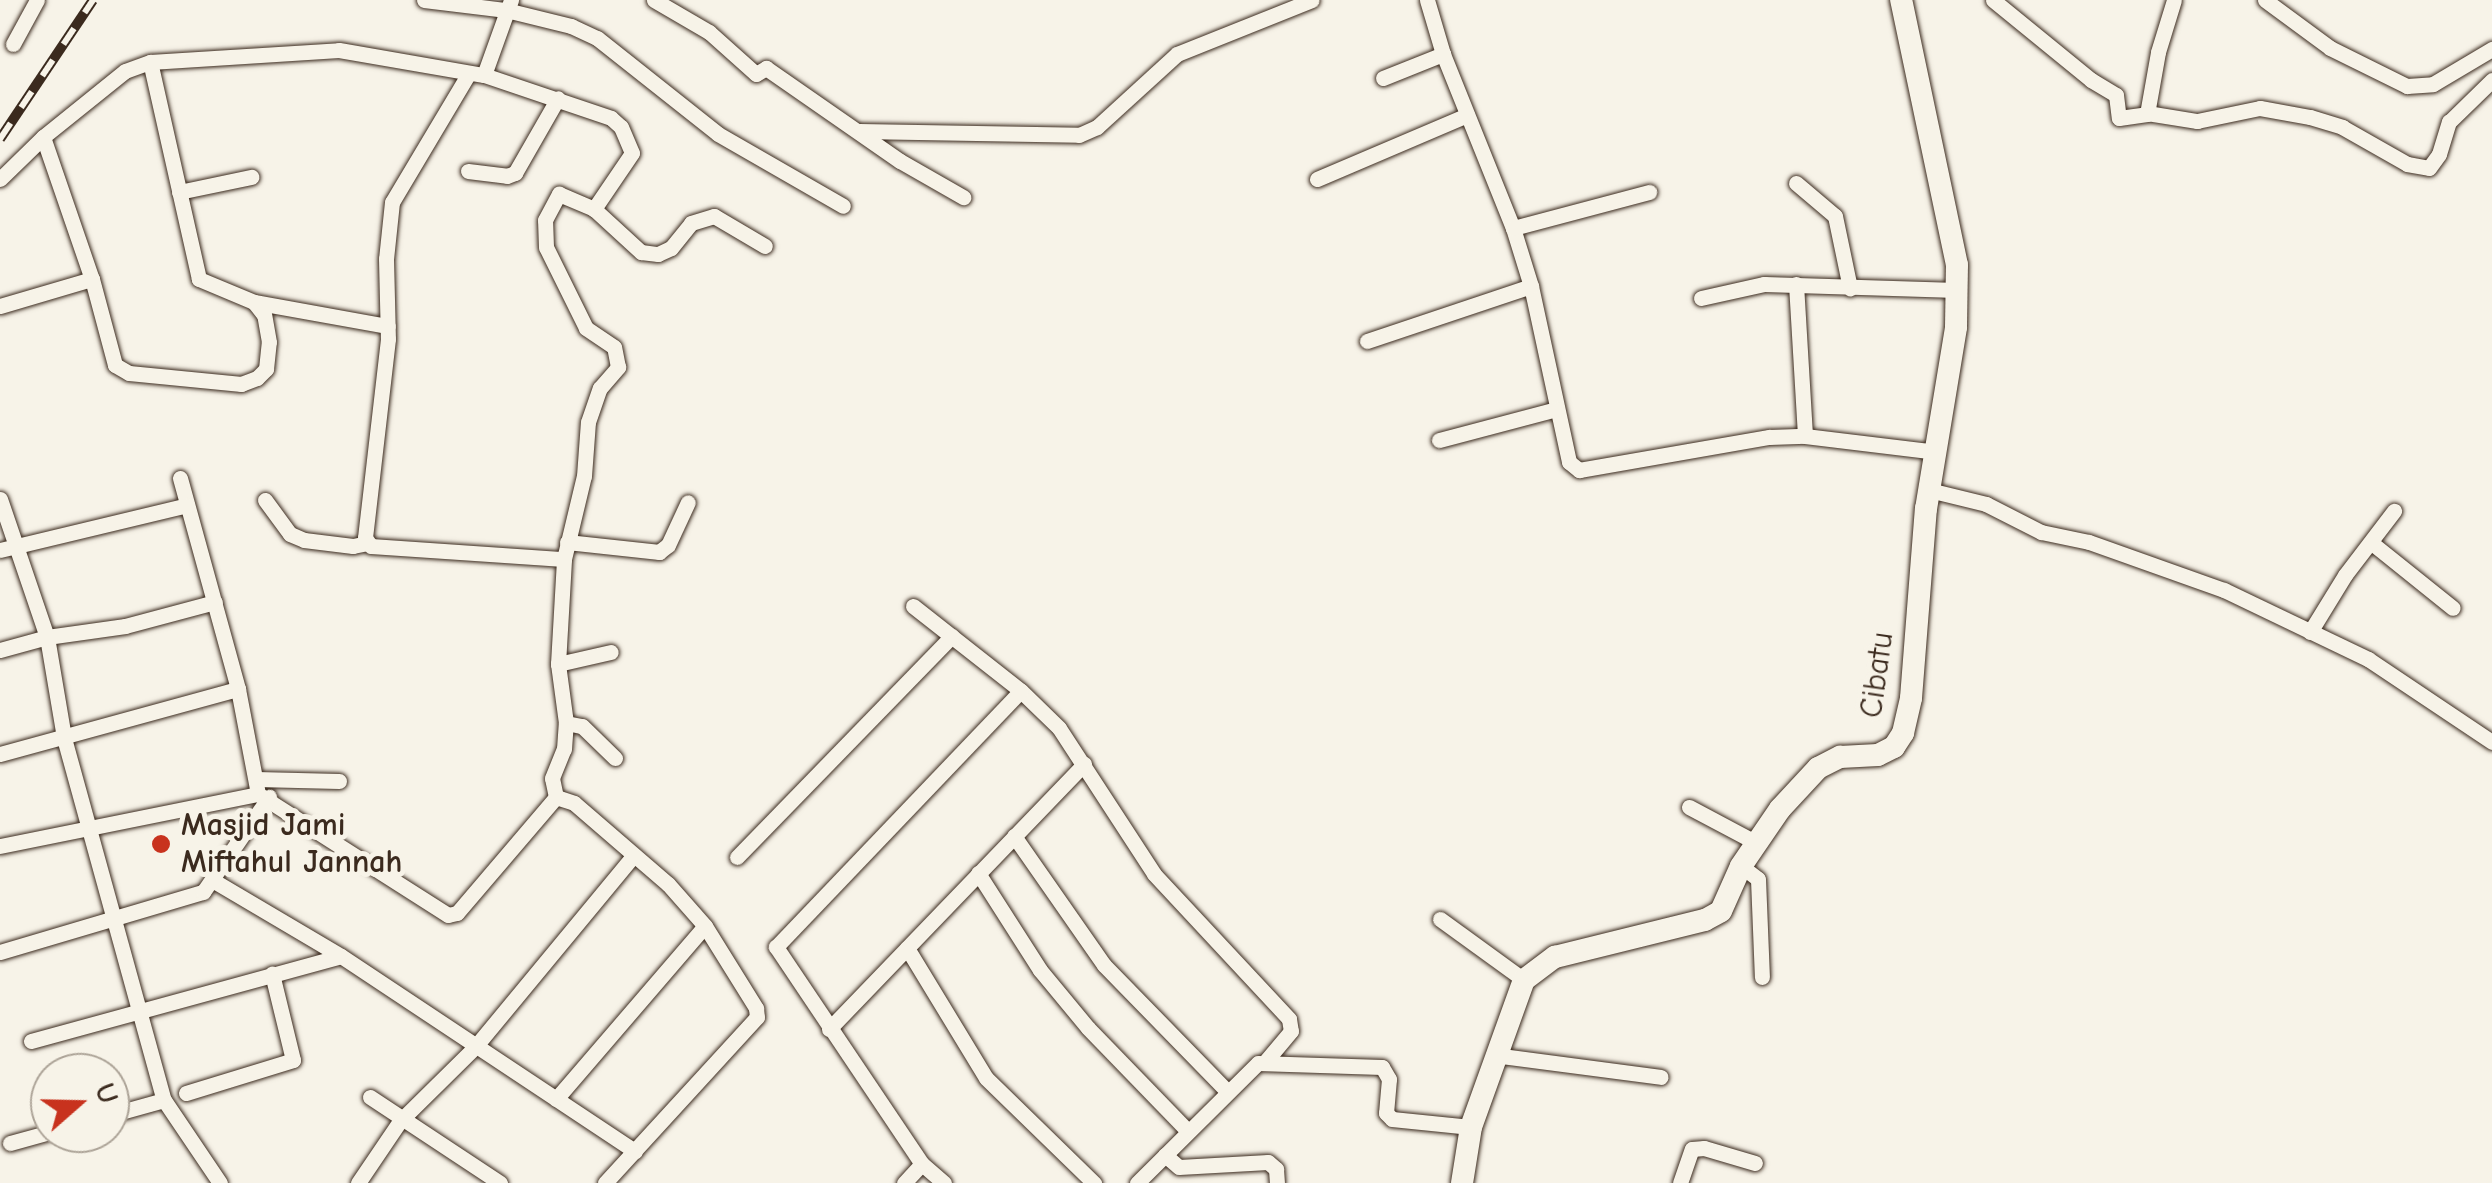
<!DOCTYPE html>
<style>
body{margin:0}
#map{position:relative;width:2492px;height:1183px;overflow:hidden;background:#f7f3e8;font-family:"Comic Neue",sans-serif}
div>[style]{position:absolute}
.roads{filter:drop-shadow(0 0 2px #3b2a1e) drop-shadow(0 0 2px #3b2a1e)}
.street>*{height:15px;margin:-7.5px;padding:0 7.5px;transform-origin:7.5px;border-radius:7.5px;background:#f7f3e8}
.secondary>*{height:22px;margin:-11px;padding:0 11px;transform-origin:11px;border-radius:11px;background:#f7f3e8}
.rail>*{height:10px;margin-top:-5px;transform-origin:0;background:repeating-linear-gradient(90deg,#f7f3e8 0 19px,#3b2a1e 0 38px);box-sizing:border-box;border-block:2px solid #3b2a1e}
.dots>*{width:28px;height:28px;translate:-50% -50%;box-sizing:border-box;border:5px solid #f7f3e8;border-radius:50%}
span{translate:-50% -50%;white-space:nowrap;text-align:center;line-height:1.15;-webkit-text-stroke:10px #f7f3e8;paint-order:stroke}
.street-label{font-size:32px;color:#3b2a1e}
.poi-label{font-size:32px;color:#3b2a1e;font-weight:700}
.left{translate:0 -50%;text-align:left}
.north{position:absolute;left:30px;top:1053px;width:100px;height:100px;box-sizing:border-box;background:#f7f3e8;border:2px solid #aca397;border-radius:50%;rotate:70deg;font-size:28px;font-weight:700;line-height:40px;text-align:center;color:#3b2a1e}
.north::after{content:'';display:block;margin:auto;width:35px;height:45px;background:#c8321e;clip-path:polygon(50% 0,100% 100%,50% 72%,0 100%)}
</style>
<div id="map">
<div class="roads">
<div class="street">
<div style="left:424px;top:0;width:83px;rotate:7deg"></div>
<div style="left:506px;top:10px;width:67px;rotate:13.8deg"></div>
<div style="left:571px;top:26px;width:29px;rotate:25deg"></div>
<div style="left:597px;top:38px;width:154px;rotate:38.4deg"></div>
<div style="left:718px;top:134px;width:144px;rotate:29.9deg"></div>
<div style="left:654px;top:0;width:64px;rotate:30.2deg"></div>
<div style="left:709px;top:32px;width:63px;rotate:41.8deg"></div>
<div style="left:756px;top:74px;width:12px;rotate:-31deg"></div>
<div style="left:766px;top:68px;width:163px;rotate:34.8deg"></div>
<div style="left:900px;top:161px;width:73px;rotate:29.7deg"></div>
<div style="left:1427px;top:0;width:56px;rotate:73.5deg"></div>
<div style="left:1443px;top:54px;width:188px;rotate:68.1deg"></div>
<div style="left:1513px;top:228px;width:61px;rotate:72.8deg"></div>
<div style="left:1531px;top:286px;width:180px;rotate:77.8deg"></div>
<div style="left:1569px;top:462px;width:13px;rotate:39deg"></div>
<div style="left:1579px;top:470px;width:193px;rotate:-9.9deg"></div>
<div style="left:1769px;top:437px;width:36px;rotate:-2deg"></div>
<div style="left:1805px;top:436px;width:133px;rotate:6.9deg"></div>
<div style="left:1993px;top:0;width:127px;rotate:39.2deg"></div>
<div style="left:2091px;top:80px;width:29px;rotate:31deg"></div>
<div style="left:2116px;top:95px;width:23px;rotate:83deg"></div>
<div style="left:2119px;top:118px;width:28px;rotate:-8deg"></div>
<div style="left:2147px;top:114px;width:63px;rotate:-79.9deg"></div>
<div style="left:2158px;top:52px;width:54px;rotate:-72.9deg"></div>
<div style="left:2265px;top:0;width:81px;rotate:36.4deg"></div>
<div style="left:2330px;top:48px;width:86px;rotate:26.3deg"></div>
<div style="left:2407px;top:86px;width:26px;rotate:-4deg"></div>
<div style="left:2433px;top:84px;width:69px;rotate:-30.7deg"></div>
<div style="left:13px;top:44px;width:50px;rotate:-61.4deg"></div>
<div style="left:469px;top:73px;width:150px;rotate:120.8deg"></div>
<div style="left:392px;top:202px;width:57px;rotate:96deg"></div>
<div style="left:386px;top:259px;width:80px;rotate:88.6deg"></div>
<div style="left:388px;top:339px;width:200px;rotate:96.6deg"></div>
<div style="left:365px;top:538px;width:10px;rotate:53deg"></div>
<div style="left:371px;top:546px;width:193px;rotate:3.9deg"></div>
<div style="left:484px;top:75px;width:80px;rotate:-70.2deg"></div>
<div style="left:1383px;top:78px;width:65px;rotate:-21.8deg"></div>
<div style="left:2147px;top:113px;width:51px;rotate:9.1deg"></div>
<div style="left:2197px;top:121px;width:64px;rotate:-11.7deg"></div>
<div style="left:2260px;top:108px;width:51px;rotate:10.2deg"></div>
<div style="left:2310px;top:117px;width:34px;rotate:17deg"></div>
<div style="left:2342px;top:127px;width:75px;rotate:29.6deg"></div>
<div style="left:2407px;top:164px;width:22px;rotate:10deg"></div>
<div style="left:2429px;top:168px;width:17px;rotate:-54deg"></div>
<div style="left:2439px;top:154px;width:34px;rotate:-73deg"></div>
<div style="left:2449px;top:122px;width:60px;rotate:-44.3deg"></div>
<div style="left:859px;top:131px;width:220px;rotate:1deg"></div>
<div style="left:1079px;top:135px;width:20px;rotate:-24deg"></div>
<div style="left:1097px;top:127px;width:108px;rotate:-42.4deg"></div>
<div style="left:1177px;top:54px;width:145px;rotate:-21.8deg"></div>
<div style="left:43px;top:137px;width:150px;rotate:71deg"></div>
<div style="left:92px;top:279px;width:89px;rotate:75deg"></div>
<div style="left:115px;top:365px;width:16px;rotate:30deg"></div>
<div style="left:129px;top:373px;width:113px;rotate:5.6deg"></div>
<div style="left:241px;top:384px;width:17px;rotate:-21deg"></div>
<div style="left:257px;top:378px;width:13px;rotate:-45deg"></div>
<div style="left:266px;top:369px;width:27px;rotate:-84deg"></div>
<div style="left:269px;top:342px;width:27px;rotate:-100deg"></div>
<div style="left:264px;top:315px;width:16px;rotate:-128deg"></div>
<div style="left:254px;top:302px;width:60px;rotate:-157.3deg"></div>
<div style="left:199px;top:279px;width:222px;rotate:-102.7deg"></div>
<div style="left:468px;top:171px;width:39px;rotate:7deg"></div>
<div style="left:507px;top:176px;width:9px;rotate:-21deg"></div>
<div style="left:515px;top:173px;width:86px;rotate:-60.2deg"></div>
<div style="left:0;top:179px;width:60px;rotate:-44.3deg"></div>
<div style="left:43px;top:137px;width:105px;rotate:-38.8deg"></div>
<div style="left:125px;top:71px;width:27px;rotate:-20deg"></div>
<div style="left:150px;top:62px;width:189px;rotate:-3.6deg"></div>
<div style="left:339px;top:50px;width:147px;rotate:9.8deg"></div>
<div style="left:484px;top:75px;width:134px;rotate:18.7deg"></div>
<div style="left:611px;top:118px;width:13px;rotate:42deg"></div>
<div style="left:621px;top:127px;width:28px;rotate:67deg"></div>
<div style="left:632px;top:153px;width:68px;rotate:124.2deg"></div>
<div style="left:1317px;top:179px;width:163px;rotate:-23.1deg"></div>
<div style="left:1796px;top:183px;width:51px;rotate:40.2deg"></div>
<div style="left:1835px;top:216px;width:74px;rotate:78.2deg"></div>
<div style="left:179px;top:192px;width:74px;rotate:-11.8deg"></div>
<div style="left:1513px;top:228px;width:141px;rotate:-14.8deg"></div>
<div style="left:1796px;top:284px;width:152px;rotate:86.6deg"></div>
<div style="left:1701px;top:298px;width:65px;rotate:-12.5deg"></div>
<div style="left:1764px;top:284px;width:193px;rotate:1.8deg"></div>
<div style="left:254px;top:302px;width:136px;rotate:10.2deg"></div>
<div style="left:0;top:306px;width:96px;rotate:-16.4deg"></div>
<div style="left:1367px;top:341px;width:173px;rotate:-18.5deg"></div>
<div style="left:1439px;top:440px;width:121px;rotate:-14.8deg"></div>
<div style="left:180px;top:478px;width:219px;rotate:74.6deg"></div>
<div style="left:238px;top:689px;width:107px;rotate:79.2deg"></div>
<div style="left:258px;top:794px;width:225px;rotate:32.5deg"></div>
<div style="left:448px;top:915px;width:9px;rotate:-13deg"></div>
<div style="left:457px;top:913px;width:153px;rotate:-49.5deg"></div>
<div style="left:1929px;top:490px;width:59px;rotate:13.8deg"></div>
<div style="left:1986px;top:504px;width:62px;rotate:27deg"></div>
<div style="left:2041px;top:532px;width:49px;rotate:11.8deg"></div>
<div style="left:2089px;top:542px;width:143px;rotate:19.6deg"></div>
<div style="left:2224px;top:590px;width:160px;rotate:25.6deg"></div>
<div style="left:2368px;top:659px;width:149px;rotate:33.8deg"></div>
<div style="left:0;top:499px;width:146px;rotate:71.2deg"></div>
<div style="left:47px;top:637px;width:102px;rotate:80.4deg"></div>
<div style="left:64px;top:738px;width:376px;rotate:74.6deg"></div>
<div style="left:164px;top:1100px;width:100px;rotate:56deg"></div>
<div style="left:265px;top:500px;width:42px;rotate:53.7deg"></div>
<div style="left:290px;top:534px;width:15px;rotate:23deg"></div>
<div style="left:304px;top:540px;width:49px;rotate:7deg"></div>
<div style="left:353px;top:546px;width:14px;rotate:-12deg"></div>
<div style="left:567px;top:542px;width:93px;rotate:6.2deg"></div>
<div style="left:659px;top:552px;width:11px;rotate:-38deg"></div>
<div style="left:668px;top:545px;width:47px;rotate:-65.1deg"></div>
<div style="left:2373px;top:544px;width:102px;rotate:38.7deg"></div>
<div style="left:0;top:550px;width:192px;rotate:-13.5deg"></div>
<div style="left:913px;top:606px;width:137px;rotate:38.2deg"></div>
<div style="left:1021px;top:691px;width:53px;rotate:44.2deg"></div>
<div style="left:1059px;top:728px;width:174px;rotate:56.9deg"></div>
<div style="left:1154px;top:874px;width:198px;rotate:47deg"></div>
<div style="left:1289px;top:1019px;width:12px;rotate:81deg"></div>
<div style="left:1291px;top:1031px;width:40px;rotate:130deg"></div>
<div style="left:2310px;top:632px;width:67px;rotate:-58.4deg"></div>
<div style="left:2345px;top:575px;width:81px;rotate:-52.6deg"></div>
<div style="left:0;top:650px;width:49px;rotate:-15.5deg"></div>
<div style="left:47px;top:637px;width:79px;rotate:-8deg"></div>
<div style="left:125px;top:626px;width:93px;rotate:-14.9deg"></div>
<div style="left:558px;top:664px;width:54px;rotate:-12.8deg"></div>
<div style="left:566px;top:723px;width:16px;rotate:11deg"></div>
<div style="left:582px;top:726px;width:46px;rotate:44.1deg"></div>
<div style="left:0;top:754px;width:247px;rotate:-15.3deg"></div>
<div style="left:256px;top:779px;width:83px;rotate:1.4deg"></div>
<div style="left:556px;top:797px;width:19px;rotate:-102deg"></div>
<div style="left:552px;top:778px;width:31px;rotate:-68deg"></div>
<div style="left:564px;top:749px;width:26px;rotate:-86deg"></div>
<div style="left:566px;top:723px;width:60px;rotate:-97.7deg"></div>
<div style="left:558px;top:664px;width:105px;rotate:-86.7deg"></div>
<div style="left:564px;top:559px;width:85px;rotate:-76.5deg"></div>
<div style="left:584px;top:476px;width:54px;rotate:-85.8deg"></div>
<div style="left:588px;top:422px;width:36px;rotate:-71deg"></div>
<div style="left:600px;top:388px;width:28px;rotate:-49deg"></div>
<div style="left:618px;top:367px;width:20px;rotate:-101deg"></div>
<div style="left:614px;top:347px;width:34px;rotate:-146deg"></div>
<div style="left:586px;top:328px;width:90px;rotate:-116.3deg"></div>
<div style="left:546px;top:247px;width:27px;rotate:-92deg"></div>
<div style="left:545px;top:220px;width:30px;rotate:-62deg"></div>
<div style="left:559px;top:194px;width:38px;rotate:23deg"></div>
<div style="left:594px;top:209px;width:64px;rotate:42.5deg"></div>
<div style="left:641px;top:252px;width:17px;rotate:7deg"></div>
<div style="left:658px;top:254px;width:14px;rotate:-25deg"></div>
<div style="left:671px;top:248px;width:32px;rotate:-51deg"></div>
<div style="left:691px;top:223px;width:24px;rotate:-17deg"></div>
<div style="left:714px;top:216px;width:59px;rotate:30.5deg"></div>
<div style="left:556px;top:797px;width:19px;rotate:18deg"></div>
<div style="left:574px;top:803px;width:124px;rotate:40.8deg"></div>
<div style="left:668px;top:884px;width:56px;rotate:48.6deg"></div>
<div style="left:705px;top:926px;width:97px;rotate:58.1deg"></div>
<div style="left:756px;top:1008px;width:9px;rotate:84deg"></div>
<div style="left:757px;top:1017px;width:225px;rotate:132.5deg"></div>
<div style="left:1689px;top:807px;width:77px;rotate:27.9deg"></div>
<div style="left:1014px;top:836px;width:157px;rotate:55.1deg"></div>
<div style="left:1104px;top:965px;width:176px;rotate:45.7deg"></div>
<div style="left:0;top:846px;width:263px;rotate:-11.4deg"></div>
<div style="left:737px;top:857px;width:308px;rotate:-45.8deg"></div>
<div style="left:1741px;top:866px;width:21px;rotate:37deg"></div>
<div style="left:1758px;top:879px;width:98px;rotate:87.7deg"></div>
<div style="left:978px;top:873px;width:115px;rotate:57.4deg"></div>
<div style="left:1040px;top:970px;width:75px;rotate:50.4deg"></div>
<div style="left:1088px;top:1028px;width:142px;rotate:45.9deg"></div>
<div style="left:214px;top:881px;width:147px;rotate:30.6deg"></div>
<div style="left:341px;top:956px;width:353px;rotate:33.6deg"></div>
<div style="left:1440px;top:919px;width:104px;rotate:36deg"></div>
<div style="left:907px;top:948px;width:152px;rotate:58.7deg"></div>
<div style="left:986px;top:1078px;width:151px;rotate:44.2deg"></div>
<div style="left:0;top:952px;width:212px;rotate:-16.5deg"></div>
<div style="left:203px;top:892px;width:116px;rotate:-55.2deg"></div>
<div style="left:829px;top:1029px;width:368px;rotate:-46.1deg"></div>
<div style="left:31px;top:1041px;width:321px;rotate:-15.3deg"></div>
<div style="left:1494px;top:1055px;width:168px;rotate:7.5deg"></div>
<div style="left:186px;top:1093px;width:112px;rotate:-17.1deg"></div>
<div style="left:293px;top:1060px;width:89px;rotate:-103.7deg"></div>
<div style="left:370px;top:1097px;width:156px;rotate:33.5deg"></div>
<div style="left:556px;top:1099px;width:228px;rotate:-49.3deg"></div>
<div style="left:110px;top:1115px;width:56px;rotate:-15.5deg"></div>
<div style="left:10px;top:1143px;width:41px;rotate:-15.4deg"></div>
<div style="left:1165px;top:1155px;width:18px;rotate:41deg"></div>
<div style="left:1179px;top:1167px;width:89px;rotate:-3.2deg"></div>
<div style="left:1268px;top:1162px;width:11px;rotate:41deg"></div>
<div style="left:1276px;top:1169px;width:14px;rotate:86deg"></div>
<div style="left:358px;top:1183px;width:75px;rotate:-55.9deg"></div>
<div style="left:400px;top:1121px;width:105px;rotate:-44.6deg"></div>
<div style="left:475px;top:1047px;width:248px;rotate:-50.4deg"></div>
<div style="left:904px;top:1183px;width:26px;rotate:-47deg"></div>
<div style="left:944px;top:1183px;width:29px;rotate:-139deg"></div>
<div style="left:922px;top:1164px;width:262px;rotate:-123.9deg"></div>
<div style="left:776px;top:947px;width:354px;rotate:-46.3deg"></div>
<div style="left:1137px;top:1183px;width:170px;rotate:-44.8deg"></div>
<div style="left:1258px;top:1063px;width:124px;rotate:1.8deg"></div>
<div style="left:1382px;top:1067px;width:14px;rotate:60deg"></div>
<div style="left:1389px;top:1079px;width:34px;rotate:95deg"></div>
<div style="left:1386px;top:1113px;width:8px;rotate:45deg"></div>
<div style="left:1392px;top:1119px;width:79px;rotate:5.8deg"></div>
<div style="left:1680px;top:1183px;width:36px;rotate:-71deg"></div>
<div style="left:1692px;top:1149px;width:12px;rotate:-5deg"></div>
<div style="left:1704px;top:1148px;width:53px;rotate:16.4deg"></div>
</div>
<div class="secondary">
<div style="left:1462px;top:1183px;width:57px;rotate:-80.9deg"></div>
<div style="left:1471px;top:1127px;width:156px;rotate:-70.2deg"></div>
<div style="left:1524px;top:980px;width:39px;rotate:-37deg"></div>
<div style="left:1555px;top:957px;width:154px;rotate:-13.9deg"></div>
<div style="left:1705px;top:920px;width:18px;rotate:-29deg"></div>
<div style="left:1721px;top:911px;width:49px;rotate:-66deg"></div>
<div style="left:1741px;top:866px;width:69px;rotate:-55.6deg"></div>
<div style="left:1780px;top:809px;width:56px;rotate:-47.2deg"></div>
<div style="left:1818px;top:768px;width:25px;rotate:-27deg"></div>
<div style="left:1840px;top:757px;width:38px;rotate:-3deg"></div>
<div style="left:1878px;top:755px;width:18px;rotate:-27deg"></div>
<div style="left:1894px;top:747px;width:17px;rotate:-57deg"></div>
<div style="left:1903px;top:733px;width:36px;rotate:-77deg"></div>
<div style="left:1911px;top:698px;width:190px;rotate:-85.5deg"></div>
<div style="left:1926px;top:509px;width:184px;rotate:-80.6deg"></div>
<div style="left:1956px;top:327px;width:62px;rotate:-89.1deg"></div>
<div style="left:1957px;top:265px;width:271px;rotate:-101.9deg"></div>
</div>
</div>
<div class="rail">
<div style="left:0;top:139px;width:167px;rotate:-56.2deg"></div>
</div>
<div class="dots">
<div style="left:161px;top:844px;background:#c8321e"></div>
</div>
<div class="street-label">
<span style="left:1877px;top:675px;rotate:-82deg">Cibatu</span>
</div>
<div class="poi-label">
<span class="left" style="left:181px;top:844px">Masjid Jami<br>Miftahul Jannah</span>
</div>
<div class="north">U</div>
</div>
